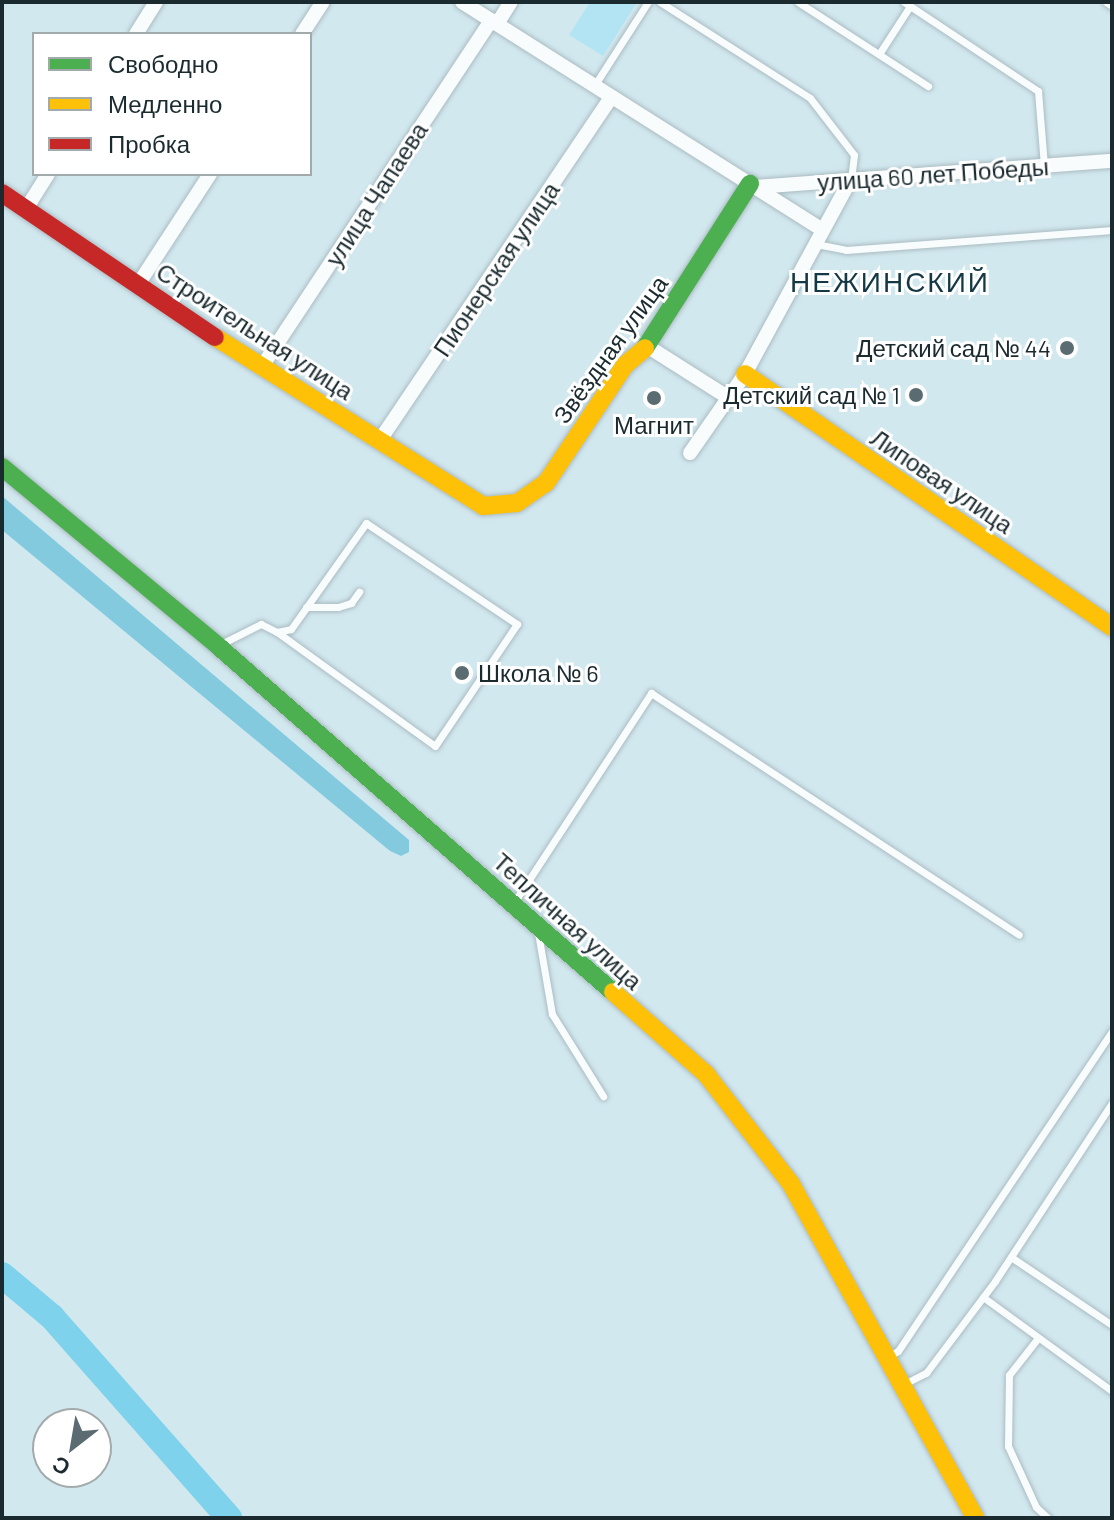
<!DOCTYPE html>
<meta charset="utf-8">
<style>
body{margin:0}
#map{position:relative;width:1114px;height:1520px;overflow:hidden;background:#d2e8ef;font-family:Barlow,sans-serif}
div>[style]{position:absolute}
.green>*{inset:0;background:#b3e4f4}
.forest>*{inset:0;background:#83cadf}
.river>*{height:26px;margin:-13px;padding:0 13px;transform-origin:13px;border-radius:13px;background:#7fd2eb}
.roads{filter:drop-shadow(0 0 2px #abbcc2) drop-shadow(0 0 2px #abbcc2)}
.lane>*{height:7px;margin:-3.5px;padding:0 3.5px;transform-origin:3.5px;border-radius:3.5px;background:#f8fcfd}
.street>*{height:14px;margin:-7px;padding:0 7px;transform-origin:7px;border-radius:7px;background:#f8fcfd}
.fast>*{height:18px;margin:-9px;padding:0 9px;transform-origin:9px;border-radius:9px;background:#4caf50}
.slow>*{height:18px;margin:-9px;padding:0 9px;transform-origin:9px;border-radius:9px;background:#ffc107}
.jam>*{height:18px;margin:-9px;padding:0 9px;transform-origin:9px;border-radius:9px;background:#c62828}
.dots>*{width:22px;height:22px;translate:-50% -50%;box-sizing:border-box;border:4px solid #fff;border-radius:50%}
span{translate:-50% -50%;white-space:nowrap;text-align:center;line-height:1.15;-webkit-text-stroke:6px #fff;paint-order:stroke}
.street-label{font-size:24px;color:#1a2a2f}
.poi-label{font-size:24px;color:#1a2a2f}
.right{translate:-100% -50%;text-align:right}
.left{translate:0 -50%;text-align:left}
.quarter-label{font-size:28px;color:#143944;letter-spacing:2px}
.frame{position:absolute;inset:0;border:4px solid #1a2a2f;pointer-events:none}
.legend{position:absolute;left:32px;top:32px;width:280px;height:144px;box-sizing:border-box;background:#fff;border:2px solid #a3aaac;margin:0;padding:10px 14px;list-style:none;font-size:24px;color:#1a2a2f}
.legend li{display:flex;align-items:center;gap:16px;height:40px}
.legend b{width:40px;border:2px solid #a3aaac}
.north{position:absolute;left:32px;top:1408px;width:80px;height:80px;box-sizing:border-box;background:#fff;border:2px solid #a3aaac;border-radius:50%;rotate:211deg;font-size:22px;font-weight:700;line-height:32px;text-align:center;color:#1a2a2f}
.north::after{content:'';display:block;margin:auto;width:28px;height:36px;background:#5a6c72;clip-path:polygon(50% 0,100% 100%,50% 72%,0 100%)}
</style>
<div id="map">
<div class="green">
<div style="clip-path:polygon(590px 2px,637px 2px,603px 56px,569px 35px)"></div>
</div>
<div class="forest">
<div style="clip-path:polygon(2px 496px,409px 840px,409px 852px,401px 856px,390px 851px,2px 530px)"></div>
</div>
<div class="river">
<div style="left:2px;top:1275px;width:65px;rotate:40deg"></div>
<div style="left:52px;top:1317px;width:268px;rotate:48.6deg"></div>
</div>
<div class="roads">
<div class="lane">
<div style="left:660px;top:2px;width:178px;rotate:32.6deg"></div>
<div style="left:810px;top:98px;width:72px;rotate:52.3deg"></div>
<div style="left:854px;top:155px;width:24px;rotate:97deg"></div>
<div style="left:798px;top:2px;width:155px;rotate:32.9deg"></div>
<div style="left:904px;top:2px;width:161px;rotate:33.6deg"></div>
<div style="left:1038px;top:91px;width:75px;rotate:85.4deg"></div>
<div style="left:1106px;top:2px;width:7px;rotate:34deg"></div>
<div style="left:879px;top:54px;width:57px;rotate:-57.1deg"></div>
<div style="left:594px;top:86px;width:100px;rotate:-57.3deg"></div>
<div style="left:816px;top:244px;width:31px;rotate:11deg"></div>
<div style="left:846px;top:250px;width:267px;rotate:-4.3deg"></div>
<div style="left:306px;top:607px;width:32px"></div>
<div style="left:338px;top:607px;width:14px;rotate:-17deg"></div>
<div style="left:351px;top:603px;width:14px;rotate:-54deg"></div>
<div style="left:219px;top:645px;width:47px;rotate:-26.6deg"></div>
<div style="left:261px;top:624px;width:18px;rotate:27deg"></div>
<div style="left:277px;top:632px;width:14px;rotate:-12deg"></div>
<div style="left:291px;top:629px;width:130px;rotate:-54.7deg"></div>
<div style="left:366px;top:523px;width:182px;rotate:33.8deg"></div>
<div style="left:517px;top:624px;width:147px;rotate:123.9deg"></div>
<div style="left:435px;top:746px;width:195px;rotate:-144.2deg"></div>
<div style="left:515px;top:901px;width:249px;rotate:-56.8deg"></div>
<div style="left:651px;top:693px;width:440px;rotate:33.3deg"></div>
<div style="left:538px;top:933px;width:82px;rotate:80.2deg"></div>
<div style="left:552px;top:1014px;width:97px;rotate:58.1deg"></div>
<div style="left:1011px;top:1257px;width:122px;rotate:34deg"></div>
<div style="left:983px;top:1297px;width:160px;rotate:36.1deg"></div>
<div style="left:1038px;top:1338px;width:47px;rotate:128.1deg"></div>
<div style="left:1009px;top:1375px;width:71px;rotate:90.8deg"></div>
<div style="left:1008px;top:1446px;width:67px;rotate:65.3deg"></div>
<div style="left:1036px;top:1507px;width:16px;rotate:43deg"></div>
<div style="left:889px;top:1356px;width:10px;rotate:-29deg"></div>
<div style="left:898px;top:1351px;width:385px;rotate:-56.2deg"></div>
<div style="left:904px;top:1384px;width:25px;rotate:-27deg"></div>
<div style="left:926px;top:1373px;width:115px;rotate:-53.1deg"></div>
<div style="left:995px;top:1281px;width:213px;rotate:-56.7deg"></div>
</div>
<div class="street">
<div style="left:462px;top:2px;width:425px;rotate:32.3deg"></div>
<div style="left:497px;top:24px;width:26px;rotate:-58deg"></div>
<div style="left:136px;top:34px;width:38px;rotate:-58deg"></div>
<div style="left:302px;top:34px;width:38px;rotate:-57deg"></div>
<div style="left:755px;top:187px;width:358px;rotate:-4.2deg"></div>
<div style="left:26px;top:209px;width:41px;rotate:-57.8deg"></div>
<div style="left:139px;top:283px;width:130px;rotate:-56.9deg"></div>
<div style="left:647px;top:346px;width:97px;rotate:32.4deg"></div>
<div style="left:261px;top:368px;width:417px;rotate:-56.5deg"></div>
<div style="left:380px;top:440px;width:414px;rotate:-56deg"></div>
<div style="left:690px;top:453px;width:96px;rotate:-55.2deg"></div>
<div style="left:745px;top:374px;width:220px;rotate:-61.5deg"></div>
</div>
<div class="fast">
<div style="left:645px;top:348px;width:195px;rotate:-57.4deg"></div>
<div style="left:2px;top:467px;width:281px;rotate:39.6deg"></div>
<div style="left:218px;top:646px;width:525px;rotate:41.22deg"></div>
</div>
<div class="slow">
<div style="left:215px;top:337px;width:317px;rotate:32.2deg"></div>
<div style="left:483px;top:506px;width:34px;rotate:-5deg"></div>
<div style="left:517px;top:503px;width:35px;rotate:-35deg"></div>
<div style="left:546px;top:483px;width:142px;rotate:-56.2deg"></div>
<div style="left:625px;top:365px;width:26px;rotate:-40deg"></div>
<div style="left:745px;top:374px;width:446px;rotate:34.6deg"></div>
<div style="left:613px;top:992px;width:124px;rotate:41.4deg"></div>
<div style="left:706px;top:1074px;width:139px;rotate:52.3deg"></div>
<div style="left:791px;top:1184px;width:381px;rotate:61.1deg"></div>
</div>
<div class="jam">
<div style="left:2px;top:193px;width:257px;rotate:34.1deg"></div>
</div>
</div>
<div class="dots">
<div style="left:1067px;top:348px;background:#5a6c72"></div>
<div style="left:916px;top:395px;background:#5a6c72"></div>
<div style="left:654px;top:398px;background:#5a6c72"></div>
<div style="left:462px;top:673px;background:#5a6c72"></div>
</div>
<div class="street-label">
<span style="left:933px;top:174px;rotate:-4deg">улица 60 лет Победы</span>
<span style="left:376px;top:194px;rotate:-57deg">улица Чапаева</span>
<span style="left:496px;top:269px;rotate:-56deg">Пионерская улица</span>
<span style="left:255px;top:331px;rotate:33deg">Строительная улица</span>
<span style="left:610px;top:349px;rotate:-54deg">Звёздная улица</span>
<span style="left:942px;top:481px;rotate:34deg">Липовая улица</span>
<span style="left:568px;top:921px;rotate:42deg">Тепличная улица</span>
</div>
<div class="poi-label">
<span class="right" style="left:1051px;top:348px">Детский сад № 44</span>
<span class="right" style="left:900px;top:395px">Детский сад № 1</span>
<span style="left:654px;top:425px">Магнит</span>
<span class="left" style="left:478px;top:673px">Школа № 6</span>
</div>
<div class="quarter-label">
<span style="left:890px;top:281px">НЕЖИНСКИЙ</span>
</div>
<div class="frame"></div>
<ul class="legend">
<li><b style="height:10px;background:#4caf50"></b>Свободно</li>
<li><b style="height:10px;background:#ffc107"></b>Медленно</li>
<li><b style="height:10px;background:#c62828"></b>Пробка</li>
</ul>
<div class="north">С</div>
</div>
